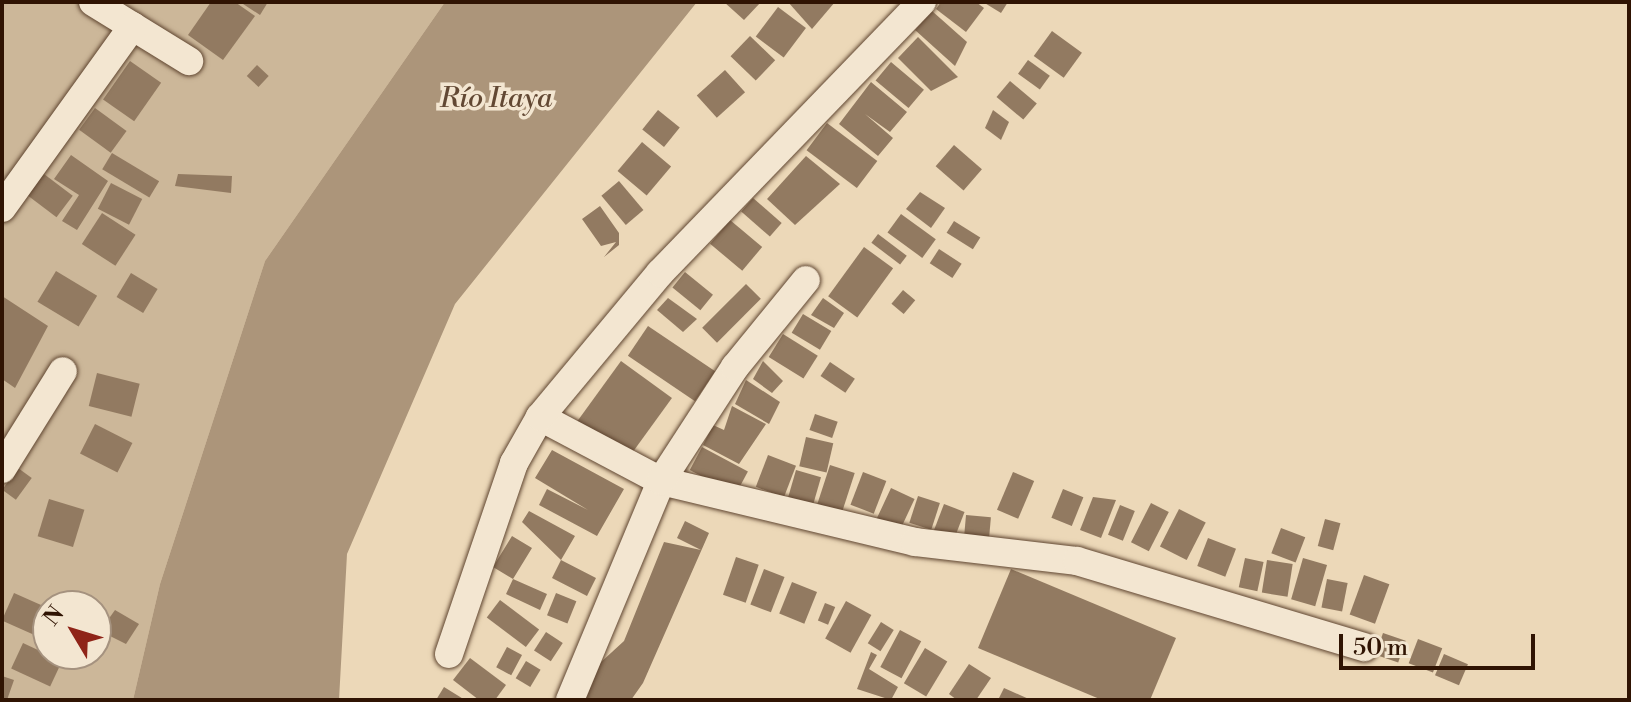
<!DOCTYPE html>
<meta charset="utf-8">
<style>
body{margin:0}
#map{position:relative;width:1631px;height:702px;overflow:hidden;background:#ecd8b8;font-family:"Libre Bodoni",serif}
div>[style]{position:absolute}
.green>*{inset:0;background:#ccb799}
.water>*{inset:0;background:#ac957a}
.building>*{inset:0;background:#927a61;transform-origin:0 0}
.roads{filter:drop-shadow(0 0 2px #5f4530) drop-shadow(0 0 2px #5f4530)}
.minor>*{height:28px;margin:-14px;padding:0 14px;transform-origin:14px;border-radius:14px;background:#f3e6d1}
span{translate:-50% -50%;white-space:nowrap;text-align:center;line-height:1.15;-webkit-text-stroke:7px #f3e6d1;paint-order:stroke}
.water-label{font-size:28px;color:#624833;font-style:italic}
.frame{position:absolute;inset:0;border:4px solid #301403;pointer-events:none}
.north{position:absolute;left:32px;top:590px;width:80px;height:80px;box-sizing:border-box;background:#f3e6d1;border:2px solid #a5927f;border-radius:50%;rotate:308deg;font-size:22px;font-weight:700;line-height:32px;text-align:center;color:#301403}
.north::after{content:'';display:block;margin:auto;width:28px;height:36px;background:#8f2418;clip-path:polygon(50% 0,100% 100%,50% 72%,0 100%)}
.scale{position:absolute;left:1339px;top:634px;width:196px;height:36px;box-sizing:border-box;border:4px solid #301403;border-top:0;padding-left:10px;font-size:24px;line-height:28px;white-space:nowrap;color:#301403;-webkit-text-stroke:6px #f3e6d1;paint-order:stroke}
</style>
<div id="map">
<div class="green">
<div style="clip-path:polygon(evenodd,2px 2px,445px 2px,265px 261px,160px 584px,133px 700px,2px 700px,2px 2px,48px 606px,96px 606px,96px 654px,48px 654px,48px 606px)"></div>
</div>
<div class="water">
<div style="clip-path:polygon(445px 2px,697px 2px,455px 304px,347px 554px,339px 700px,133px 700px,160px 584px,265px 261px)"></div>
</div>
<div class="building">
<div style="clip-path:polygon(211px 2px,235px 2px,255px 16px,223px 60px,188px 35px)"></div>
<div style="clip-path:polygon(240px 2px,268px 2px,260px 15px)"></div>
<div style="clip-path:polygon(724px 2px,761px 2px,744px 20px)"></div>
<div style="clip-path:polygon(788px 2px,835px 2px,812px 29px)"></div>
<div style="clip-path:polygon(941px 2px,976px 2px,984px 8px,966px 32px,936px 9px)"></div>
<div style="clip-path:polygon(983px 2px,1008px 2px,1001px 13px)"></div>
<div style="left:778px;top:7px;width:35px;height:37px;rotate:37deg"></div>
<div style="clip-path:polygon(932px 11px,967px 42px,955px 66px,915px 30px)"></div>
<div style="left:1052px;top:31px;width:37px;height:31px;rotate:36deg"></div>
<div style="left:750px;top:36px;width:35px;height:28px;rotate:44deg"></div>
<div style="clip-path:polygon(918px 37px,958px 77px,931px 91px,898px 58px)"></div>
<div style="left:1028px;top:60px;width:27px;height:17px;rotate:36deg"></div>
<div style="left:130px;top:61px;width:38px;height:47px;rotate:35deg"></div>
<div style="left:891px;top:62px;width:43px;height:24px;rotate:40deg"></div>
<div style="left:257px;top:65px;width:16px;height:15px;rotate:43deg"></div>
<div style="left:725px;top:70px;width:30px;height:38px;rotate:48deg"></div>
<div style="left:1010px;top:81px;width:35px;height:21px;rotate:40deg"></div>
<div style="clip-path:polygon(871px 82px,907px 112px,890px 132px,865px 114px,893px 138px,878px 156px,839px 124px)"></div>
<div style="left:95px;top:108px;width:39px;height:27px;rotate:36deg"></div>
<div style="left:658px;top:110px;width:28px;height:25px;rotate:39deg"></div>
<div style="clip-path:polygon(993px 110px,1009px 122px,1001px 140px,985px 128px)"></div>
<div style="left:827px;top:123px;width:63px;height:34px;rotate:37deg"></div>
<div style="left:642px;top:142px;width:38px;height:38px;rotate:40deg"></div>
<div style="left:954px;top:145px;width:37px;height:28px;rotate:41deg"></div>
<div style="left:112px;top:153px;width:55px;height:19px;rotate:31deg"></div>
<div style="clip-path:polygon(71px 155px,108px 181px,77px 230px,62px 221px,79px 195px,54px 179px)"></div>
<div style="clip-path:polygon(806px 156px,840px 184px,795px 225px,767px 199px)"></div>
<div style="left:44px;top:174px;width:36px;height:27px;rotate:37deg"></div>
<div style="clip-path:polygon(178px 174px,232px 176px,231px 193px,175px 186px)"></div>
<div style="left:619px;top:181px;width:38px;height:23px;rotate:50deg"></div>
<div style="left:111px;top:183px;width:35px;height:29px;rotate:27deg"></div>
<div style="clip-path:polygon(920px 192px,945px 208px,931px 228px,906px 209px)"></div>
<div style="left:753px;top:198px;width:38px;height:18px;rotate:41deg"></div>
<div style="clip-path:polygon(600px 206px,619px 233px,619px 245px,604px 257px,616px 242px,601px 246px,582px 219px)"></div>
<div style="left:102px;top:213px;width:40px;height:37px;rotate:33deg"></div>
<div style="left:901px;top:214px;width:43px;height:23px;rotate:36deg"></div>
<div style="left:730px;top:220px;width:42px;height:31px;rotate:40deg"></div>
<div style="left:954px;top:221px;width:31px;height:14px;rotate:32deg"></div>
<div style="left:878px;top:234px;width:36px;height:11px;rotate:37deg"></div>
<div style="left:864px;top:247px;width:36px;height:61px;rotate:36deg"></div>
<div style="left:939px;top:249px;width:27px;height:17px;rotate:33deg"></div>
<div style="left:56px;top:271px;width:48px;height:36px;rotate:31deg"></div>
<div style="left:685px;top:272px;width:36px;height:20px;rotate:39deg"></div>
<div style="left:131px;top:273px;width:31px;height:28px;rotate:31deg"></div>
<div style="left:746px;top:284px;width:21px;height:62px;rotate:45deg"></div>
<div style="left:903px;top:290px;width:16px;height:18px;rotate:40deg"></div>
<div style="clip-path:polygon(2px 296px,48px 326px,15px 388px,2px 379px)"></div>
<div style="clip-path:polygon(668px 298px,697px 319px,683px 332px,657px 310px)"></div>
<div style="clip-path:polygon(823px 298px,844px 313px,834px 328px,811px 315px)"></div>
<div style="left:803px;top:314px;width:33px;height:22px;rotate:31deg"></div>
<div style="left:648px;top:326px;width:81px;height:36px;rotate:34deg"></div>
<div style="left:783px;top:334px;width:41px;height:27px;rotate:32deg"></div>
<div style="left:621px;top:361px;width:63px;height:79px;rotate:36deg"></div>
<div style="clip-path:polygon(763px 361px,783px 381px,772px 393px,753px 379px)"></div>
<div style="left:830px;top:362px;width:30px;height:17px;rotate:34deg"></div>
<div style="left:97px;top:373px;width:44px;height:34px;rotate:14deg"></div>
<div style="clip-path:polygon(746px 380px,780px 402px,769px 424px,735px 404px)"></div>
<div style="clip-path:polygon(732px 406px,766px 424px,739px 464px,703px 445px,713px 425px,724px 430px)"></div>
<div style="left:815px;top:414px;width:24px;height:17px;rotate:19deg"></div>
<div style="left:95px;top:424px;width:42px;height:33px;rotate:27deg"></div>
<div style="left:806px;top:437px;width:28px;height:30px;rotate:13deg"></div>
<div style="left:702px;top:447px;width:52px;height:26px;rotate:28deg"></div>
<div style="clip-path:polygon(552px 450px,624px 489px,597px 536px,539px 505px,547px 489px,588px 510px,535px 478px)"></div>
<div style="left:768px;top:455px;width:30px;height:34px;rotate:21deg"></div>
<div style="left:830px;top:465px;width:26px;height:41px;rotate:18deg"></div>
<div style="left:18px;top:468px;width:17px;height:27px;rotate:36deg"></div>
<div style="left:796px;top:470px;width:26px;height:30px;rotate:16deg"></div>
<div style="left:863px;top:472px;width:25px;height:35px;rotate:21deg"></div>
<div style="left:1013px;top:472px;width:23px;height:41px;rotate:23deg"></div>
<div style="left:891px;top:488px;width:26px;height:34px;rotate:25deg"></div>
<div style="left:1063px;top:489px;width:22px;height:31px;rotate:22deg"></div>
<div style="left:918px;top:496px;width:23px;height:28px;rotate:18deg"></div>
<div style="clip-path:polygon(1093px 497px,1116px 500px,1101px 538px,1080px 530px)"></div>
<div style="left:49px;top:499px;width:37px;height:39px;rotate:17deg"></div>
<div style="left:1151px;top:503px;width:20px;height:44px;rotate:27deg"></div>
<div style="left:944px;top:504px;width:22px;height:28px;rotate:21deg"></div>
<div style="left:1120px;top:505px;width:16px;height:32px;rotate:22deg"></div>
<div style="left:1179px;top:509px;width:30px;height:42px;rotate:27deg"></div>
<div style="clip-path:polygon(529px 511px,575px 536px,561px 560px,596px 578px,587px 596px,552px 578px,561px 560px,522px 522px)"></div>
<div style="left:966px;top:515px;width:25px;height:26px;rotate:5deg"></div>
<div style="left:1325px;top:519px;width:16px;height:28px;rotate:15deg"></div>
<div style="clip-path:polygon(685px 521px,709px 533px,643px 683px,631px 700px,580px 700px,600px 663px,624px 641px,664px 542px,701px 550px,677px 538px)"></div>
<div style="left:1281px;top:528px;width:26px;height:27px;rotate:21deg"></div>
<div style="clip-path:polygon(512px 536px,532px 548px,513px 579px,547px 594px,540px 610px,506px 594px,513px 579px,493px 567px)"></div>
<div style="left:1208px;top:538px;width:30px;height:30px;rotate:21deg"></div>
<div style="left:736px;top:557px;width:24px;height:40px;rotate:19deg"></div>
<div style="left:1245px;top:558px;width:19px;height:30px;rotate:12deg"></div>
<div style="left:1303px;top:558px;width:25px;height:43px;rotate:16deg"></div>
<div style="left:1267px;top:560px;width:26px;height:33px;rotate:9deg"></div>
<div style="left:764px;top:569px;width:22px;height:38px;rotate:21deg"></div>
<div style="clip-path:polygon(1011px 569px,1176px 638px,1150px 700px,1102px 700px,978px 648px)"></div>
<div style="left:1364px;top:575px;width:27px;height:42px;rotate:20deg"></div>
<div style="left:1327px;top:579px;width:21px;height:29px;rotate:11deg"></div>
<div style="left:792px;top:582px;width:27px;height:34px;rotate:22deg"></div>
<div style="left:14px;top:593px;width:37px;height:30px;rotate:24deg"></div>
<div style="left:556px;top:593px;width:22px;height:24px;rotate:22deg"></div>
<div style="left:500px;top:600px;width:49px;height:22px;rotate:37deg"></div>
<div style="left:846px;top:601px;width:29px;height:43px;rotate:29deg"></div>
<div style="left:825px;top:603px;width:11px;height:19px;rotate:22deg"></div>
<div style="clip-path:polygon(115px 610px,139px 624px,126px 644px,100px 631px)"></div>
<div style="left:881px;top:622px;width:15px;height:25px;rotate:32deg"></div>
<div style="left:900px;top:630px;width:24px;height:42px;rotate:28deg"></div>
<div style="left:546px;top:632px;width:20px;height:22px;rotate:33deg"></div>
<div style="left:1383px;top:633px;width:24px;height:23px;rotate:19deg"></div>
<div style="left:1418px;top:639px;width:26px;height:26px;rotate:21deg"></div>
<div style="left:23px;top:643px;width:43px;height:28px;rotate:25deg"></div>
<div style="left:507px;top:647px;width:17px;height:23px;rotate:28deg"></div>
<div style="left:925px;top:648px;width:26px;height:41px;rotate:31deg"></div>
<div style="clip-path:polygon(871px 652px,877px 655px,869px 669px,898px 687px,891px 700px,857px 689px)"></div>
<div style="clip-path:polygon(59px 654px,88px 654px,81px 666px)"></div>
<div style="left:1444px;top:654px;width:26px;height:23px;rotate:23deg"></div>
<div style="clip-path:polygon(470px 658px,506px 685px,495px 700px,479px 700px,453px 680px)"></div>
<div style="left:526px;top:661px;width:17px;height:20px;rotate:31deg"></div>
<div style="clip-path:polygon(969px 664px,991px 678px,976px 700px,957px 700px,949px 694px)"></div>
<div style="clip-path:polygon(2px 676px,14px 680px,7px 700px,2px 699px)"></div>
<div style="clip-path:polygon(444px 687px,465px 700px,436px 700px)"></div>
<div style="clip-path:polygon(1004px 688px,1031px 700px,998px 700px)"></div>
</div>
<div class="roads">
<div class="minor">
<div style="left:93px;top:2px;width:113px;rotate:31.6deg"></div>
<div style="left:2px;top:208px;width:224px;rotate:-54.3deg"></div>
<div style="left:540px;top:417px;width:137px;rotate:27.9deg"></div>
<div style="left:661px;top:481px;width:261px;rotate:13.5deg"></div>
<div style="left:915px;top:542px;width:163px;rotate:6.7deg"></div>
<div style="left:1077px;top:561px;width:300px;rotate:16.7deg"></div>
<div style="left:2px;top:469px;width:115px;rotate:-58.1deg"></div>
<div style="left:449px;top:654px;width:202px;rotate:-71.2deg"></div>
<div style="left:514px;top:463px;width:53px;rotate:-60.5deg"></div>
<div style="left:540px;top:417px;width:187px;rotate:-50.2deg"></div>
<div style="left:660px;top:273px;width:377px;rotate:-46deg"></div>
<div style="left:570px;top:700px;width:237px;rotate:-67.4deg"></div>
<div style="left:661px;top:481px;width:136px;rotate:-57deg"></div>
<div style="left:735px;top:367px;width:112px;rotate:-50.8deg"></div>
</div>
</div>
<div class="water-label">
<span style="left:496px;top:99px">Río Itaya</span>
</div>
<div class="frame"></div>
<div class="north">N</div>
<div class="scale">50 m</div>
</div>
